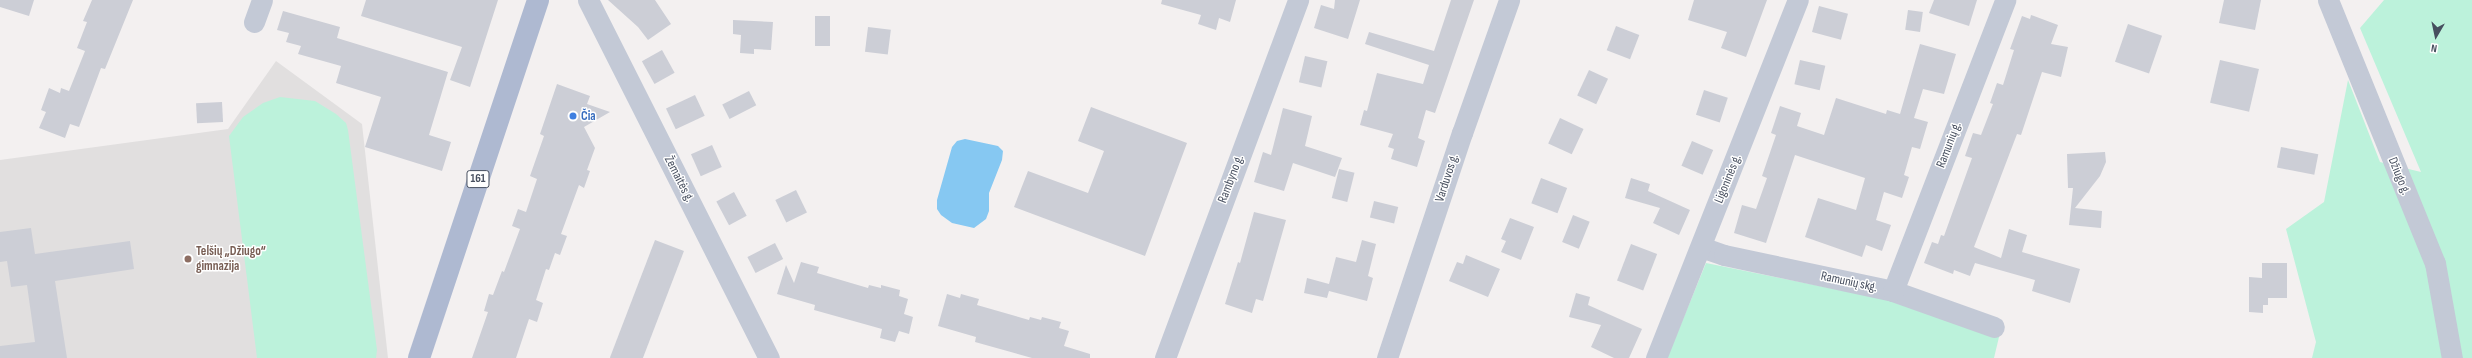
<!DOCTYPE html>
<meta charset="utf-8">
<style>
body{margin:0}
#map{position:relative;width:2472px;height:358px;overflow:hidden;background:#f3f0f0;font-family:"Sofia Sans Condensed",sans-serif}
div>[style]{position:absolute}
.education>*{inset:0;background:#e1dfdf}
.green>*{inset:0;background:#bcf2db}
.water>*{inset:0;background:#86c8f2}
.building>*{inset:0;background:#ccced6;transform-origin:0 0}
.minor>*{height:21px;margin:-10.5px;padding:0 10.5px;transform-origin:10.5px;border-radius:10.5px;background:#c3c9d6}
.primary>*{height:22px;margin:-11px;padding:0 11px;transform-origin:11px;border-radius:11px;background:#aeb9d1}
.dots>*{width:11px;height:11px;translate:-50% -50%;box-sizing:border-box;border:2px solid #fff;border-radius:50%}
span{translate:-50% -50%;white-space:nowrap;text-align:center;line-height:1.15;-webkit-text-stroke:3px #fff;paint-order:stroke}
.shield-label span{padding:1px 3px;background:#fff;border:1px solid;border-radius:3px;-webkit-text-stroke-width:0}
.shield-label{font-size:12px;color:#474f5f;font-weight:700}
.shop-label{font-size:13px;color:#366cbe;font-weight:700}
.left{translate:0 -50%;text-align:left}
.street-label{font-size:13px;color:#474f5f}
.education-label{font-size:13px;color:#785e54;font-weight:700}
.north{position:absolute;left:2416px;top:16px;width:40px;height:40px;-webkit-text-stroke:3px #fff;paint-order:stroke;rotate:189deg;font-size:11px;font-weight:700;line-height:16px;text-align:center;color:#474f5f}
.north::after{content:'';display:block;margin:auto;width:14px;height:18px;background:#474f5f;clip-path:polygon(50% 0,100% 100%,50% 72%,0 100%)}
</style>
<div id="map">
<div class="education">
<div style="clip-path:polygon(276px 61px,362px 124px,388px 358px,0 358px,0 160px,228px 129px)"></div>
</div>
<div class="green">
<div style="clip-path:polygon(2384px 0,2472px 0,2472px 358px,2312px 358px,2316px 342px,2286px 229px,2324px 202px,2348px 80px,2380px 162px,2421px 172px,2360px 28px)"></div>
<div style="clip-path:polygon(280px 97px,315px 101px,336px 114px,346px 123px,348px 130px,377px 350px,376px 358px,257px 358px,229px 136px,243px 117px,263px 103px)"></div>
<div style="clip-path:polygon(1706px 263px,1908px 304px,1999px 337px,1994px 358px,1667px 358px)"></div>
</div>
<div class="water">
<div style="clip-path:polygon(965px 139px,998px 146px,1003px 151px,1002px 160px,989px 193px,989px 211px,986px 219px,974px 228px,952px 223px,941px 215px,937px 209px,937px 200px,952px 147px,957px 141px)"></div>
</div>
<div class="building">
<div style="clip-path:polygon(0 0,34px 0,29px 16px,0 7px)"></div>
<div style="clip-path:polygon(92px 0,133px 0,105px 69px,101px 68px,79px 127px,70px 124px,65px 138px,39px 128px,46px 112px,41px 110px,49px 88px,60px 93px,61px 88px,69px 91px,85px 51px,77px 48px,87px 22px,83px 21px)"></div>
<div style="clip-path:polygon(366px 0,498px 0,470px 87px,450px 80px,462px 47px,361px 16px)"></div>
<div style="clip-path:polygon(608px 0,655px 0,671px 24px,648px 40px,638px 27px)"></div>
<div style="clip-path:polygon(1162px 0,1236px 0,1230px 22px,1219px 18px,1216px 30px,1198px 24px,1201px 15px,1161px 4px)"></div>
<div style="clip-path:polygon(1335px 0,1360px 0,1348px 39px,1314px 28px,1321px 5px,1334px 9px)"></div>
<div style="clip-path:polygon(1451px 0,1474px 0,1435px 113px,1426px 110px,1418px 138px,1425px 141px,1417px 167px,1391px 159px,1394px 149px,1388px 147px,1393px 134px,1360px 125px,1364px 110px,1367px 111px,1377px 73px,1423px 84px,1429px 65px,1365px 44px,1369px 32px,1434px 51px)"></div>
<div style="clip-path:polygon(1694px 0,1767px 0,1746px 57px,1721px 48px,1727px 32px,1688px 20px)"></div>
<div style="clip-path:polygon(1934px 0,1977px 0,1969px 26px,1929px 13px)"></div>
<div style="clip-path:polygon(2224px 0,2261px 0,2255px 30px,2219px 23px)"></div>
<div style="left:1819px;top:6px;width:30px;height:27px;rotate:15deg"></div>
<div style="left:1908px;top:10px;width:15px;height:20px;rotate:8deg"></div>
<div style="clip-path:polygon(283px 11px,340px 27px,337px 38px,448px 72px,429px 135px,451px 142px,442px 171px,365px 147px,381px 97px,336px 83px,341px 66px,298px 54px,301px 46px,286px 42px,289px 33px,277px 30px)"></div>
<div style="clip-path:polygon(2031px 15px,2058px 25px,2051px 44px,2068px 47px,2061px 77px,2042px 72px,2021px 135px,2017px 134px,1974px 247px,2001px 258px,2009px 229px,2027px 235px,2022px 252px,2080px 269px,2070px 303px,2032px 291px,2035px 280px,1975px 263px,1970px 276px,1954px 270px,1953px 274px,1924px 263px,1932px 242px,1938px 244px,1941px 235px,1944px 236px,1972px 158px,1965px 156px,1973px 133px,1981px 135px,1993px 104px,1990px 103px,1997px 83px,2003px 85px,2014px 50px,2010px 49px,2022px 16px,2030px 19px)"></div>
<div style="left:815px;top:16px;width:15px;height:30px"></div>
<div style="clip-path:polygon(733px 20px,773px 22px,771px 50px,754px 49px,754px 54px,740px 53px,741px 35px,733px 34px)"></div>
<div style="left:2128px;top:24px;width:36px;height:40px;rotate:19deg"></div>
<div style="left:1616px;top:26px;width:25px;height:26px;rotate:21deg"></div>
<div style="left:868px;top:27px;width:23px;height:25px;rotate:7deg"></div>
<div style="clip-path:polygon(1920px 44px,1956px 54px,1944px 94px,1923px 89px,1914px 118px,1928px 122px,1920px 149px,1912px 147px,1904px 175px,1909px 177px,1902px 198px,1884px 192px,1876px 220px,1891px 225px,1882px 251px,1866px 245px,1862px 257px,1805px 237px,1818px 198px,1856px 210px,1865px 178px,1795px 155px,1766px 243px,1734px 233px,1742px 205px,1756px 209px,1767px 178px,1762px 176px,1776px 135px,1771px 133px,1780px 106px,1801px 113px,1797px 126px,1824px 135px,1836px 98px,1886px 114px,1887px 110px,1900px 114px)"></div>
<div style="left:662px;top:50px;width:26px;height:23px;rotate:61deg"></div>
<div style="left:1305px;top:56px;width:23px;height:27px;rotate:13deg"></div>
<div style="left:1800px;top:60px;width:26px;height:25px;rotate:13deg"></div>
<div style="left:2220px;top:60px;width:40px;height:44px;rotate:13deg"></div>
<div style="left:1589px;top:70px;width:21px;height:28px;rotate:25deg"></div>
<div style="clip-path:polygon(557px 84px,590px 96px,587px 104px,610px 112px,584px 127px,595px 148px,587px 170px,590px 171px,584px 188px,579px 185px,561px 234px,567px 236px,560px 255px,555px 253px,549px 270px,546px 269px,536px 300px,543px 303px,537px 322px,529px 319px,516px 358px,472px 358px,488px 312px,484px 311px,489px 294px,493px 295px,502px 271px,504px 272px,520px 229px,512px 226px,518px 209px,526px 212px,537px 179px,530px 176px,544px 136px,540px 134px)"></div>
<div style="left:1704px;top:90px;width:25px;height:26px;rotate:18deg"></div>
<div style="left:749px;top:91px;width:16px;height:30px;rotate:63deg"></div>
<div style="left:695px;top:95px;width:23px;height:32px;rotate:65deg"></div>
<div style="left:222px;top:102px;width:20px;height:26px;rotate:87deg"></div>
<div style="clip-path:polygon(1091px 107px,1187px 143px,1145px 256px,1014px 207px,1028px 171px,1088px 193px,1104px 151px,1078px 141px)"></div>
<div style="clip-path:polygon(1283px 108px,1312px 116px,1305px 146px,1342px 158px,1335px 177px,1293px 163px,1284px 191px,1254px 182px,1263px 152px,1271px 155px)"></div>
<div style="left:1560px;top:118px;width:26px;height:28px;rotate:25deg"></div>
<div style="left:1692px;top:141px;width:23px;height:27px;rotate:23deg"></div>
<div style="left:712px;top:145px;width:24px;height:23px;rotate:66deg"></div>
<div style="left:2281px;top:147px;width:38px;height:21px;rotate:11deg"></div>
<div style="clip-path:polygon(2105px 152px,2106px 162px,2100px 176px,2075px 208px,2102px 211px,2101px 228px,2069px 225px,2073px 188px,2068px 188px,2067px 154px)"></div>
<div style="left:1339px;top:169px;width:16px;height:30px;rotate:14deg"></div>
<div style="left:1541px;top:178px;width:28px;height:27px;rotate:21deg"></div>
<div style="clip-path:polygon(1631px 178px,1650px 184px,1648px 191px,1690px 210px,1679px 235px,1653px 223px,1660px 208px,1625px 198px)"></div>
<div style="left:796px;top:190px;width:25px;height:23px;rotate:64deg"></div>
<div style="left:734px;top:192px;width:27px;height:20px;rotate:62deg"></div>
<div style="left:1374px;top:201px;width:25px;height:17px;rotate:14deg"></div>
<div style="clip-path:polygon(1254px 212px,1286px 220px,1263px 301px,1256px 299px,1252px 313px,1225px 304px,1238px 262px,1240px 263px)"></div>
<div style="left:1573px;top:215px;width:18px;height:29px;rotate:22deg"></div>
<div style="clip-path:polygon(1510px 218px,1534px 227px,1521px 260px,1501px 252px,1506px 241px,1501px 239px)"></div>
<div style="clip-path:polygon(31px 228px,35px 254px,130px 241px,134px 269px,55px 281px,67px 358px,0 358px,0 346px,35px 342px,27px 285px,11px 287px,7px 261px,0 262px,0 232px)"></div>
<div style="left:655px;top:240px;width:31px;height:126px;rotate:21deg"></div>
<div style="clip-path:polygon(1362px 240px,1376px 244px,1368px 276px,1373px 278px,1367px 301px,1329px 291px,1327px 298px,1304px 293px,1307px 278px,1329px 284px,1336px 257px,1356px 262px)"></div>
<div style="left:775px;top:243px;width:18px;height:31px;rotate:63deg"></div>
<div style="left:1631px;top:244px;width:28px;height:39px;rotate:21deg"></div>
<div style="clip-path:polygon(1466px 255px,1500px 269px,1488px 297px,1449px 281px,1457px 262px,1463px 264px)"></div>
<div style="clip-path:polygon(801px 262px,819px 267px,817px 273px,868px 288px,869px 285px,881px 288px,881px 285px,900px 290px,899px 296px,908px 299px,904px 314px,913px 317px,909px 334px,899px 331px,895px 342px,880px 338px,882px 329px,814px 310px,815px 305px,777px 294px,786px 265px,794px 283px)"></div>
<div style="clip-path:polygon(2262px 263px,2287px 263px,2287px 298px,2268px 298px,2268px 305px,2263px 305px,2263px 313px,2249px 312px,2249px 277px,2262px 278px)"></div>
<div style="clip-path:polygon(1576px 293px,1590px 297px,1588px 305px,1642px 329px,1629px 358px,1614px 358px,1591px 347px,1601px 325px,1569px 317px)"></div>
<div style="clip-path:polygon(947px 294px,960px 298px,961px 294px,979px 299px,977px 305px,1029px 320px,1030px 317px,1041px 320px,1042px 317px,1061px 322px,1059px 328px,1069px 331px,1064px 346px,1090px 354px,1090px 358px,1032px 358px,975px 342px,976px 337px,938px 326px)"></div>
</div>
<div class="minor">
<div style="left:588px;top:0;width:401px;rotate:63.2deg"></div>
<div style="left:2328px;top:0;width:284px;rotate:67.9deg"></div>
<div style="left:2435px;top:263px;width:97px;rotate:79.9deg"></div>
<div style="left:254px;top:22px;width:23px;rotate:-70deg"></div>
<div style="left:1701px;top:247px;width:24px;rotate:19deg"></div>
<div style="left:1724px;top:255px;width:173px;rotate:12deg"></div>
<div style="left:1893px;top:291px;width:107px;rotate:19.6deg"></div>
<div style="left:1893px;top:291px;width:312px;rotate:-68.9deg"></div>
<div style="left:1165px;top:358px;width:382px;rotate:-69.6deg"></div>
<div style="left:1387px;top:358px;width:237px;rotate:-71.6deg"></div>
<div style="left:1462px;top:133px;width:141px;rotate:-70.5deg"></div>
<div style="left:1656px;top:358px;width:385px;rotate:-68.4deg"></div>
</div>
<div class="primary">
<div style="left:419px;top:358px;width:377px;rotate:-71.6deg"></div>
</div>
<div class="dots">
<div style="left:573px;top:116px;background:#3f7fe0"></div>
<div style="left:188px;top:259px;background:#8d6e63"></div>
</div>
<div class="shield-label">
<span style="left:478px;top:179px">161</span>
</div>
<div class="shop-label">
<span class="left" style="left:581px;top:116px">Čia</span>
</div>
<div class="street-label">
<span style="left:1949px;top:145px;rotate:-69deg">Ramunių g.</span>
<span style="left:2399px;top:176px;rotate:68deg">Džiugo g.</span>
<span style="left:1447px;top:178px;rotate:-72deg">Varduvos g.</span>
<span style="left:679px;top:179px;rotate:63deg">Žemaitės g.</span>
<span style="left:1231px;top:179px;rotate:-69deg">Rambyno g.</span>
<span style="left:1728px;top:179px;rotate:-68deg">Ligoninės g.</span>
<span style="left:1849px;top:282px;rotate:12deg">Ramunių skg.</span>
</div>
<div class="education-label">
<span class="left" style="left:196px;top:259px">Telšių „Džiugo“<br>gimnazija</span>
</div>
<div class="north">N</div>
</div>
